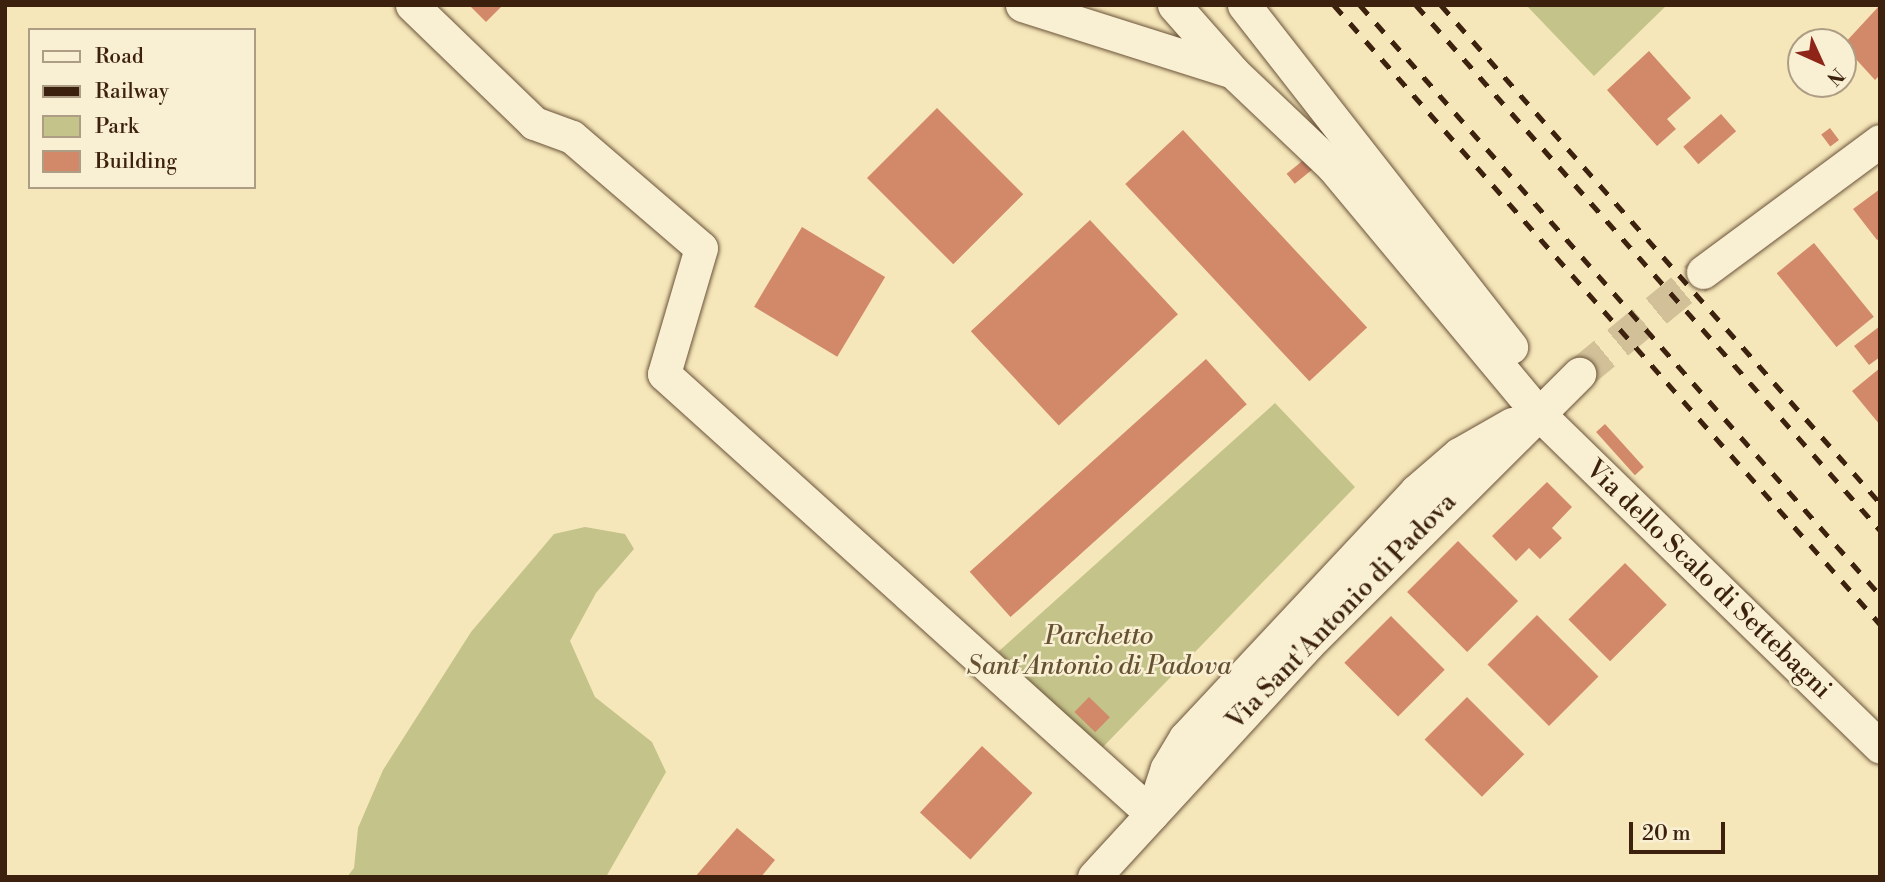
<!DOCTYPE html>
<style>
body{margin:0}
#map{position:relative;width:1885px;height:882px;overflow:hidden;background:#f6e7ba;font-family:"Libre Bodoni",serif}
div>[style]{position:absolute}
.green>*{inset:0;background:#c4c38a}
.building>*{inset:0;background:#d2896a;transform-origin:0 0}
.minor-tunnel>*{height:33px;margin-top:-16.5px;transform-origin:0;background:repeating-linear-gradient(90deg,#d1c098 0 33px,transparent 0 50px)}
.roads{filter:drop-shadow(0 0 2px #6a5339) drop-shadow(0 0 2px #6a5339)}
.minor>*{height:33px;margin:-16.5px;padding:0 16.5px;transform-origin:16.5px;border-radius:16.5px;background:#f9efd2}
.rail>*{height:5px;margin-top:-2.5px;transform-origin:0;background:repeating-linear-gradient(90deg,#3c220e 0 12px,transparent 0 24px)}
span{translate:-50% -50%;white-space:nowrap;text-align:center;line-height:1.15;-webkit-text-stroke:5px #f9efd2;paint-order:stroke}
.street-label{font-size:26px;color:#3c220e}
.park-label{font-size:26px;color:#655233;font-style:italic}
.frame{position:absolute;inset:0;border:7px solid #3c220e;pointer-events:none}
.legend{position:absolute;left:28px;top:28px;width:228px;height:161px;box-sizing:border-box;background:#f9efd2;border:2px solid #ad9d84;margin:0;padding:9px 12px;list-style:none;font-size:21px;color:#3c220e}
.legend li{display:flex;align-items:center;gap:14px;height:35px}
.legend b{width:35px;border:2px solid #ad9d84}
.north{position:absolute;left:1787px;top:28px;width:70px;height:70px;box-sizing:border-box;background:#f9efd2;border:2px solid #ad9d84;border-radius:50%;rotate:135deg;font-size:19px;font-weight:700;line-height:28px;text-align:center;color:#3c220e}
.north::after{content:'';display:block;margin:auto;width:24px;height:32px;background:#8f2418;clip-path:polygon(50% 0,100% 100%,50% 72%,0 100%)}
.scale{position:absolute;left:1629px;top:822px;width:96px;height:32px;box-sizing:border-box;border:4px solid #3c220e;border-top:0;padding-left:9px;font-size:21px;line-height:24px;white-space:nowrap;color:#3c220e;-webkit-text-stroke:5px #f9efd2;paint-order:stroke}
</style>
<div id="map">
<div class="green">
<div style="clip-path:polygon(1526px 5px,1667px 5px,1594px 76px)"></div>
<div style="clip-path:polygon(1275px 403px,1355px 487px,1102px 748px,998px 652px)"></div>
<div style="clip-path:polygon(585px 527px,625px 534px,634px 549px,596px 593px,570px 641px,595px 697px,652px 742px,666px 772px,606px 877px,347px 877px,354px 868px,358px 828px,383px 770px,471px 632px,554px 534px)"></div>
</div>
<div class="building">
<div style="clip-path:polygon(469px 5px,503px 5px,486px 22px)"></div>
<div style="clip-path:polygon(1880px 5px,1880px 75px,1875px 80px,1843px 45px)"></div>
<div style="clip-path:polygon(1649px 51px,1691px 98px,1667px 119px,1676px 129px,1657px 146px,1607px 90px)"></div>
<div style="left:937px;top:108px;width:122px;height:99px;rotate:45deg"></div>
<div style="left:1721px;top:114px;width:23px;height:50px;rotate:49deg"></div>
<div style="left:1830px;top:128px;width:15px;height:11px;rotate:53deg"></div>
<div style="left:1183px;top:130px;width:270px;height:79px;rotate:47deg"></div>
<div style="left:1306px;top:158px;width:13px;height:25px;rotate:51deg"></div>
<div style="clip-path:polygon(1880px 189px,1880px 238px,1877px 240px,1853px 209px)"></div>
<div style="left:1090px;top:220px;width:129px;height:163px;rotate:47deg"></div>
<div style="left:802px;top:227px;width:97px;height:93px;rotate:31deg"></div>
<div style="left:1814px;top:243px;width:95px;height:48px;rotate:51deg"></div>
<div style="clip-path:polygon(1880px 326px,1880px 357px,1869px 365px,1854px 346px)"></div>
<div style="left:1206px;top:359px;width:61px;height:318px;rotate:48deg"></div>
<div style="clip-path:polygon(1880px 368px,1880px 425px,1852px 391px)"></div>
<div style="left:1605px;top:424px;width:58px;height:12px;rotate:48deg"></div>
<div style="clip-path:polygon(1547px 482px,1572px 507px,1552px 528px,1562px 538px,1540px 559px,1529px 548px,1516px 561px,1492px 536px)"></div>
<div style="left:1458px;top:541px;width:85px;height:72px;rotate:45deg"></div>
<div style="left:1625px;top:563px;width:59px;height:80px;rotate:45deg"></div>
<div style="left:1537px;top:615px;width:87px;height:70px;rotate:45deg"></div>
<div style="left:1391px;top:616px;width:76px;height:66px;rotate:45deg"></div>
<div style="left:1089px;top:697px;width:29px;height:21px;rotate:44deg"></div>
<div style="left:1467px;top:697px;width:81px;height:60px;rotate:45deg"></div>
<div style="left:982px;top:746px;width:69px;height:91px;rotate:43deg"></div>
<div style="clip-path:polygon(737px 828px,775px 860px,761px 877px,695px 877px)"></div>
</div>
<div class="minor-tunnel">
<div style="left:1579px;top:374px;width:161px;rotate:-39.4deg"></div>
</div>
<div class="roads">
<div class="minor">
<div style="left:412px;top:5px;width:170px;rotate:44deg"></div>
<div style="left:534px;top:123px;width:40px;rotate:20.2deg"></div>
<div style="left:572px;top:137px;width:170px;rotate:40.7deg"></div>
<div style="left:701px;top:248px;width:131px;rotate:106.4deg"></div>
<div style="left:664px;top:374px;width:657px;rotate:42.04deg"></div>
<div style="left:1022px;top:5px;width:221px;rotate:17.6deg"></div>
<div style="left:1174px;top:5px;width:89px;rotate:48.6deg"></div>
<div style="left:1233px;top:72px;width:138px;rotate:43.5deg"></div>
<div style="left:1333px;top:167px;width:319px;rotate:50.2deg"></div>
<div style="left:1537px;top:412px;width:479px;rotate:44.3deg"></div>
<div style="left:1244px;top:5px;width:434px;rotate:52deg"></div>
<div style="left:1703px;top:272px;width:220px;rotate:-36.5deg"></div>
<div style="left:1158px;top:795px;width:28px;rotate:-72deg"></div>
<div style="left:1167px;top:768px;width:35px;rotate:-59deg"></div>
<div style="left:1185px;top:738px;width:338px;rotate:-46.9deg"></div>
<div style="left:1416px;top:491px;width:57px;rotate:-40.7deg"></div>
<div style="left:1459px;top:454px;width:61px;rotate:-29.5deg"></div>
<div style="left:1094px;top:877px;width:316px;rotate:-47.4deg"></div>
<div style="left:1308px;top:644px;width:383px;rotate:-44.9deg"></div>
</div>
</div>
<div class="rail">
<div style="left:1334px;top:5px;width:825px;rotate:48.59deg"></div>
<div style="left:1360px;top:5px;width:786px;rotate:48.61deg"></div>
<div style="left:1416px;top:5px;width:701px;rotate:48.53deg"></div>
<div style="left:1441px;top:5px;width:664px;rotate:48.6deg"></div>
</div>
<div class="street-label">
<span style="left:1708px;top:580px;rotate:44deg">Via dello Scalo di Settebagni</span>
<span style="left:1342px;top:612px;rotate:-46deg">Via Sant'Antonio di Padova</span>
</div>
<div class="park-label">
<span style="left:1099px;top:652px">Parchetto<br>Sant'Antonio di Padova</span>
</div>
<div class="frame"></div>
<ul class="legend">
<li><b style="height:9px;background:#f9efd2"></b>Road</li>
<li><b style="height:9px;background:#3c220e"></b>Railway</li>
<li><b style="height:19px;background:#c4c38a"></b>Park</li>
<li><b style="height:19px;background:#d2896a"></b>Building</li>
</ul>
<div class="north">N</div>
<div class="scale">20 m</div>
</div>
